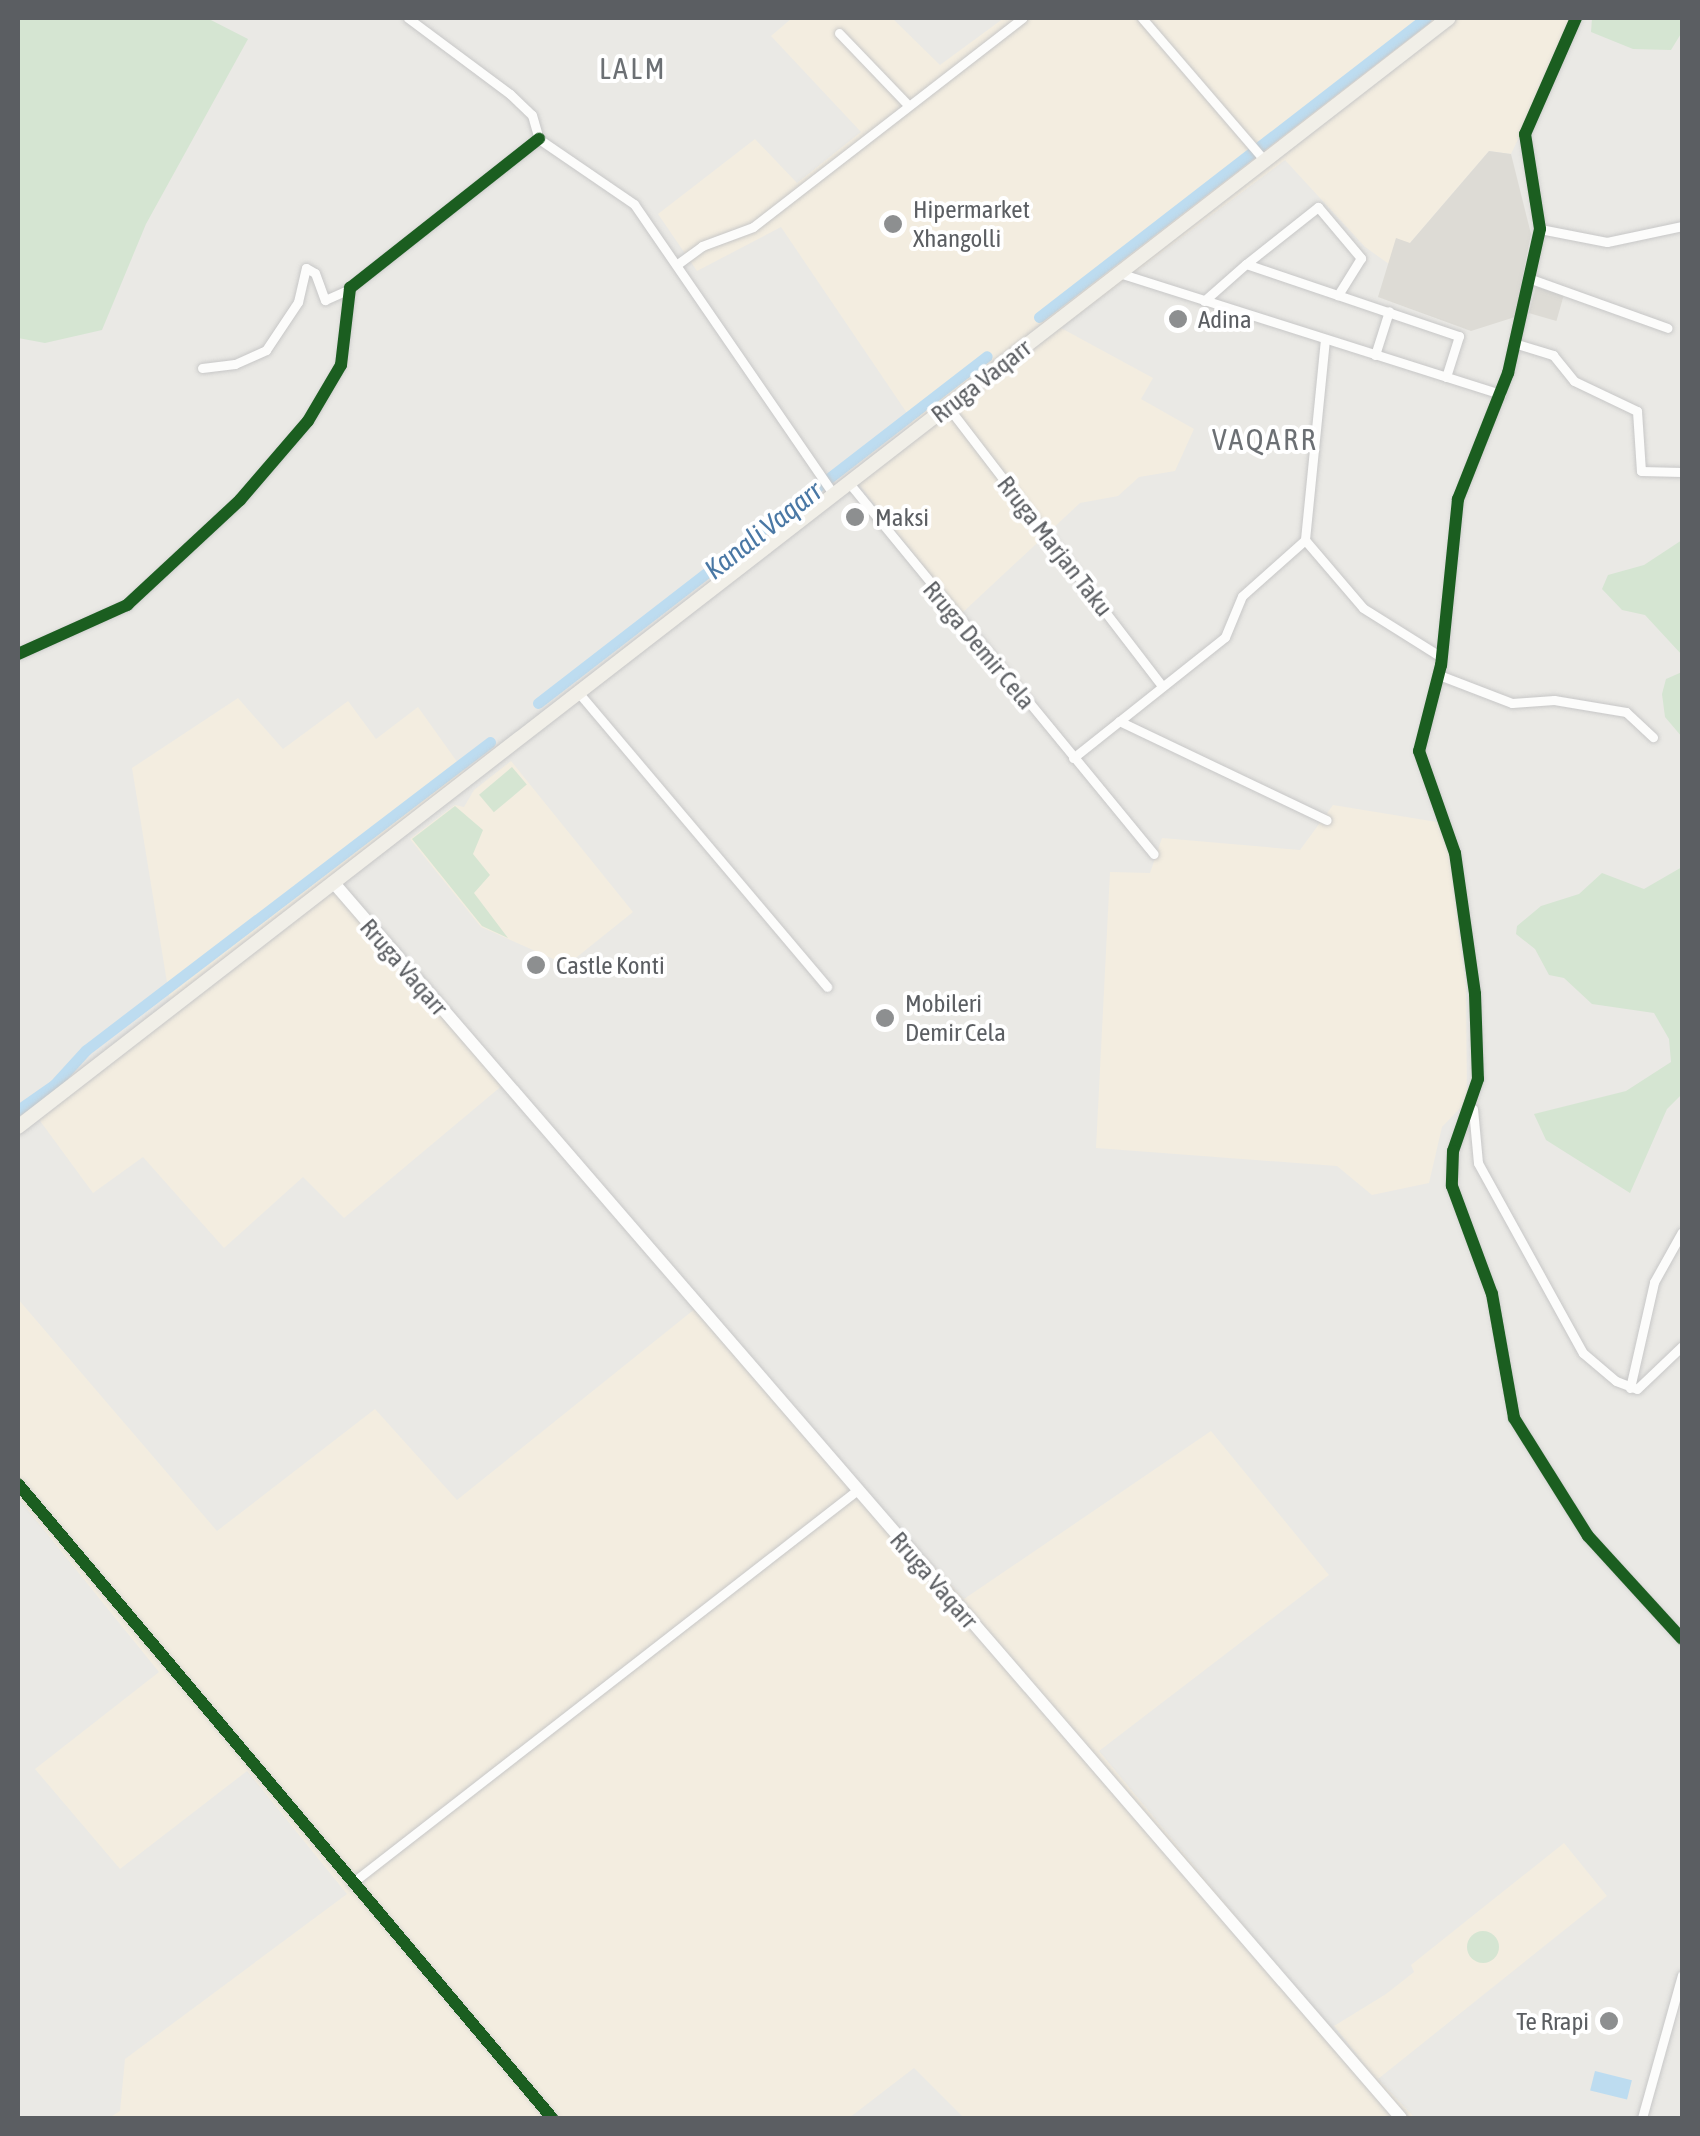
<!DOCTYPE html>
<style>
body{margin:0}
#map{position:relative;width:1700px;height:2136px;overflow:hidden;background:#eae9e5;font-family:"Asap Condensed",sans-serif}
div>[style]{position:absolute}
.commercial>*{inset:0;background:#f3ede0}
.education>*{inset:0;background:#dddbd5;transform-origin:0 0}
.green>*{inset:0;background:#d5e5d2;transform-origin:0 0}
.round{border-radius:50%}
.water>*{inset:0;background:#bddcf0;transform-origin:0 0}
.canal>*{height:11px;margin:-5.5px;padding:0 5.5px;transform-origin:5.5px;border-radius:5.5px;background:#bddcf0}
.roads{filter:drop-shadow(0 0 2px #c7c7c7) drop-shadow(0 0 2px #c7c7c7)}
.street>*{height:9px;margin:-4.5px;padding:0 4.5px;transform-origin:4.5px;border-radius:4.5px;background:#fcfcfb}
.secondary>*{height:12px;margin:-6px;padding:0 6px;transform-origin:6px;border-radius:6px;background:#fcfcfb}
.primary>*{height:14px;margin:-7px;padding:0 7px;transform-origin:7px;border-radius:7px;background:#f1efe8}
.cycleway>*{height:12px;margin:-6px;padding:0 6px;transform-origin:6px;border-radius:6px;background:#1b5e20}
.dots>*{width:28px;height:28px;translate:-50% -50%;box-sizing:border-box;border:5px solid #fff;border-radius:50%}
span{translate:-50% -50%;white-space:nowrap;text-align:center;line-height:1.15;-webkit-text-stroke:8px #fff;paint-order:stroke}
.poi-label{font-size:25px;color:#5b5e62}
.left{translate:0 -50%;text-align:left}
.right{translate:-100% -50%;text-align:right}
.street-label{font-size:25px;color:#5b5e62}
.water-label{font-size:28px;color:#4a78a5;font-style:italic}
.quarter-label{font-size:30px;color:#6c7074;letter-spacing:2.5px}
.frame{position:absolute;inset:0;border:20px solid #5b5e62;pointer-events:none}
</style>
<div id="map">
<div class="commercial">
<div style="clip-path:polygon(792px 18px,892px 18px,940px 65px,1004px 18px,1576px 18px,1511px 154px,1489px 151px,1409px 244px,1396px 239px,1389px 264px,1365px 247px,1285px 160px,1061px 328px,1153px 378px,1141px 399px,1194px 429px,1175px 471px,1139px 477px,1118px 496px,1080px 503px,961px 614px,857px 482px,913px 422px,781px 227px,697px 271px,658px 214px,755px 139px,797px 183px,861px 132px,771px 36px)"></div>
<div style="clip-path:polygon(238px 698px,283px 749px,348px 701px,376px 739px,418px 707px,468px 777px,333px 882px,504px 1084px,344px 1218px,303px 1177px,224px 1248px,143px 1157px,93px 1193px,35px 1114px,171px 1007px,132px 768px)"></div>
<div style="clip-path:polygon(511px 761px,633px 912px,567px 965px,481px 927px,410px 839px,455px 805px,464px 807px,474px 790px)"></div>
<div style="clip-path:polygon(1333px 805px,1437px 822px,1449px 855px,1466px 985px,1467px 1101px,1442px 1127px,1429px 1183px,1372px 1195px,1337px 1166px,1096px 1148px,1110px 872px,1150px 873px,1162px 838px,1300px 850px)"></div>
<div style="clip-path:polygon(18px 1299px,217px 1531px,375px 1409px,457px 1500px,696px 1308px,964px 1599px,1211px 1431px,1329px 1575px,1099px 1751px,1278px 1967px,1370px 2071px,1334px 2026px,1386px 1994px,1414px 1972px,1411px 1965px,1564px 1843px,1607px 1896px,1378px 2079px,1415px 2118px,964px 2118px,914px 2068px,849px 2118px,109px 2118px,120px 2111px,125px 2059px,347px 1894px,247px 1771px,120px 1869px,35px 1769px,159px 1672px,18px 1498px)"></div>
</div>
<div class="education">
<div style="clip-path:polygon(1489px 151px,1511px 154px,1531px 234px,1515px 317px,1471px 331px,1378px 297px,1396px 238px,1410px 243px)"></div>
<div style="left:1536px;top:287px;width:29px;height:27px;rotate:16deg"></div>
</div>
<div class="green">
<div style="clip-path:polygon(18px 18px,207px 18px,248px 39px,146px 224px,102px 330px,45px 343px,18px 338px)"></div>
<div style="clip-path:polygon(1592px 18px,1682px 18px,1682px 32px,1671px 50px,1633px 49px,1591px 32px)"></div>
<div style="clip-path:polygon(1682px 540px,1682px 655px,1645px 615px,1622px 610px,1602px 589px,1608px 575px,1644px 565px)"></div>
<div style="clip-path:polygon(1682px 672px,1682px 737px,1665px 717px,1662px 694px,1666px 679px)"></div>
<div style="left:512px;top:767px;width:23px;height:43px;rotate:50deg"></div>
<div style="clip-path:polygon(455px 806px,483px 830px,473px 854px,490px 875px,474px 893px,508px 938px,482px 926px,412px 839px)"></div>
<div style="clip-path:polygon(1682px 867px,1682px 1094px,1667px 1109px,1630px 1193px,1546px 1140px,1534px 1114px,1626px 1091px,1671px 1062px,1669px 1039px,1654px 1013px,1592px 1004px,1564px 978px,1549px 975px,1535px 949px,1516px 934px,1517px 926px,1541px 906px,1579px 894px,1602px 873px,1644px 889px)"></div>
<div class="round" style="left:1467px;top:1931px;width:32px;height:32px"></div>
</div>
<div class="water">
<div style="left:1595px;top:2071px;width:38px;height:20px;rotate:14deg"></div>
</div>
<div class="canal">
<div style="left:1039px;top:317px;width:489px;rotate:-37.7deg"></div>
<div style="left:538px;top:703px;width:567px;rotate:-37.7deg"></div>
<div style="left:18px;top:1110px;width:44px;rotate:-34.8deg"></div>
<div style="left:54px;top:1085px;width:47px;rotate:-47.6deg"></div>
<div style="left:86px;top:1050px;width:508px;rotate:-37.32deg"></div>
</div>
<div class="roads">
<div class="street">
<div style="left:408px;top:18px;width:127px;rotate:36.7deg"></div>
<div style="left:510px;top:94px;width:30px;rotate:44deg"></div>
<div style="left:532px;top:115px;width:25px;rotate:74deg"></div>
<div style="left:539px;top:139px;width:115px;rotate:34.4deg"></div>
<div style="left:634px;top:204px;width:353px;rotate:55.5deg"></div>
<div style="left:1142px;top:18px;width:187px;rotate:49.3deg"></div>
<div style="left:1576px;top:18px;width:127px;rotate:113.7deg"></div>
<div style="left:1525px;top:134px;width:96px;rotate:81deg"></div>
<div style="left:1540px;top:229px;width:148px;rotate:102.5deg"></div>
<div style="left:1508px;top:373px;width:136px;rotate:111.6deg"></div>
<div style="left:1458px;top:499px;width:167px;rotate:95.8deg"></div>
<div style="left:1441px;top:665px;width:89px;rotate:104.3deg"></div>
<div style="left:1419px;top:751px;width:108px;rotate:70.6deg"></div>
<div style="left:1455px;top:853px;width:142px;rotate:81.9deg"></div>
<div style="left:1475px;top:994px;width:85px;rotate:88deg"></div>
<div style="left:1478px;top:1079px;width:76px;rotate:109.1deg"></div>
<div style="left:1453px;top:1151px;width:35px;rotate:92deg"></div>
<div style="left:1452px;top:1186px;width:115px;rotate:69.7deg"></div>
<div style="left:1492px;top:1294px;width:126px;rotate:79.9deg"></div>
<div style="left:1514px;top:1418px;width:139px;rotate:57.9deg"></div>
<div style="left:1588px;top:1536px;width:139px;rotate:47.6deg"></div>
<div style="left:839px;top:33px;width:100px;rotate:46.2deg"></div>
<div style="left:1540px;top:229px;width:68px;rotate:11deg"></div>
<div style="left:1607px;top:242px;width:77px;rotate:-12deg"></div>
<div style="left:679px;top:263px;width:29px;rotate:-36deg"></div>
<div style="left:702px;top:246px;width:54px;rotate:-20.4deg"></div>
<div style="left:753px;top:227px;width:341px;rotate:-37.8deg"></div>
<div style="left:1246px;top:264px;width:92px;rotate:-38.4deg"></div>
<div style="left:1318px;top:207px;width:67px;rotate:49.9deg"></div>
<div style="left:1361px;top:258px;width:44px;rotate:121.9deg"></div>
<div style="left:1119px;top:273px;width:401px;rotate:17.6deg"></div>
<div style="left:1531px;top:279px;width:145px;rotate:19.7deg"></div>
<div style="left:1204px;top:301px;width:56px;rotate:-41.4deg"></div>
<div style="left:1246px;top:264px;width:225px;rotate:18.7deg"></div>
<div style="left:1459px;top:336px;width:43px;rotate:107.6deg"></div>
<div style="left:1325px;top:339px;width:202px;rotate:95.7deg"></div>
<div style="left:1305px;top:540px;width:89px;rotate:49.5deg"></div>
<div style="left:1363px;top:608px;width:92px;rotate:32.1deg"></div>
<div style="left:1517px;top:344px;width:38px;rotate:17deg"></div>
<div style="left:1553px;top:355px;width:33px;rotate:51deg"></div>
<div style="left:1574px;top:381px;width:70px;rotate:25.5deg"></div>
<div style="left:1637px;top:411px;width:60px;rotate:86.2deg"></div>
<div style="left:1641px;top:471px;width:41px;rotate:1.4deg"></div>
<div style="left:1375px;top:355px;width:46px;rotate:-72.3deg"></div>
<div style="left:202px;top:368px;width:33px;rotate:-7deg"></div>
<div style="left:235px;top:364px;width:34px;rotate:-24deg"></div>
<div style="left:266px;top:350px;width:58px;rotate:-56.3deg"></div>
<div style="left:298px;top:302px;width:35px;rotate:-77deg"></div>
<div style="left:306px;top:268px;width:10px;rotate:29deg"></div>
<div style="left:315px;top:273px;width:29px;rotate:70deg"></div>
<div style="left:325px;top:300px;width:24px;rotate:-24deg"></div>
<div style="left:948px;top:407px;width:352px;rotate:52.5deg"></div>
<div style="left:849px;top:483px;width:480px;rotate:50.6deg"></div>
<div style="left:18px;top:654px;width:120px;rotate:-24.2deg"></div>
<div style="left:127px;top:605px;width:154px;rotate:-42.9deg"></div>
<div style="left:240px;top:500px;width:104px;rotate:-49.3deg"></div>
<div style="left:308px;top:421px;width:65px;rotate:-59.5deg"></div>
<div style="left:341px;top:365px;width:78px;rotate:-83.3deg"></div>
<div style="left:350px;top:288px;width:241px;rotate:-38.3deg"></div>
<div style="left:1439px;top:675px;width:78px;rotate:21deg"></div>
<div style="left:1512px;top:703px;width:42px;rotate:-4.1deg"></div>
<div style="left:1554px;top:700px;width:73px;rotate:9.5deg"></div>
<div style="left:1626px;top:712px;width:37px;rotate:43deg"></div>
<div style="left:578px;top:692px;width:386px;rotate:49.8deg"></div>
<div style="left:1119px;top:721px;width:230px;rotate:25.5deg"></div>
<div style="left:1073px;top:758px;width:194px;rotate:-38.5deg"></div>
<div style="left:1225px;top:637px;width:44px;rotate:-67.5deg"></div>
<div style="left:1242px;top:596px;width:84px;rotate:-41.6deg"></div>
<div style="left:1473px;top:1109px;width:54px;rotate:84.7deg"></div>
<div style="left:1478px;top:1163px;width:217px;rotate:61.1deg"></div>
<div style="left:1583px;top:1353px;width:43px;rotate:40.3deg"></div>
<div style="left:1616px;top:1381px;width:22px;rotate:21deg"></div>
<div style="left:1637px;top:1389px;width:62px;rotate:-43.7deg"></div>
<div style="left:1630px;top:1388px;width:109px;rotate:-77.2deg"></div>
<div style="left:1654px;top:1282px;width:57px;rotate:-60.8deg"></div>
<div style="left:18px;top:1484px;width:829px;rotate:49.89deg"></div>
<div style="left:352px;top:1883px;width:638px;rotate:-37.87deg"></div>
<div style="left:1642px;top:2118px;width:148px;rotate:-74.4deg"></div>
</div>
<div class="secondary">
<div style="left:333px;top:882px;width:1633px;rotate:49.17deg"></div>
</div>
<div class="primary">
<div style="left:18px;top:1127px;width:1810px;rotate:-37.78deg"></div>
</div>
</div>
<div class="cycleway">
<div style="left:1576px;top:18px;width:127px;rotate:113.7deg"></div>
<div style="left:1525px;top:134px;width:96px;rotate:81deg"></div>
<div style="left:1540px;top:229px;width:148px;rotate:102.5deg"></div>
<div style="left:1508px;top:373px;width:136px;rotate:111.6deg"></div>
<div style="left:1458px;top:499px;width:167px;rotate:95.8deg"></div>
<div style="left:1441px;top:665px;width:89px;rotate:104.3deg"></div>
<div style="left:1419px;top:751px;width:108px;rotate:70.6deg"></div>
<div style="left:1455px;top:853px;width:142px;rotate:81.9deg"></div>
<div style="left:1475px;top:994px;width:85px;rotate:88deg"></div>
<div style="left:1478px;top:1079px;width:76px;rotate:109.1deg"></div>
<div style="left:1453px;top:1151px;width:35px;rotate:92deg"></div>
<div style="left:1452px;top:1186px;width:115px;rotate:69.7deg"></div>
<div style="left:1492px;top:1294px;width:126px;rotate:79.9deg"></div>
<div style="left:1514px;top:1418px;width:139px;rotate:57.9deg"></div>
<div style="left:1588px;top:1536px;width:139px;rotate:47.6deg"></div>
<div style="left:18px;top:654px;width:120px;rotate:-24.2deg"></div>
<div style="left:127px;top:605px;width:154px;rotate:-42.9deg"></div>
<div style="left:240px;top:500px;width:104px;rotate:-49.3deg"></div>
<div style="left:308px;top:421px;width:65px;rotate:-59.5deg"></div>
<div style="left:341px;top:365px;width:78px;rotate:-83.3deg"></div>
<div style="left:350px;top:288px;width:241px;rotate:-38.3deg"></div>
<div style="left:18px;top:1484px;width:829px;rotate:49.89deg"></div>
</div>
<div class="dots">
<div style="left:893px;top:224px;background:#8d8f90"></div>
<div style="left:1178px;top:319px;background:#8d8f90"></div>
<div style="left:855px;top:517px;background:#8d8f90"></div>
<div style="left:536px;top:965px;background:#8d8f90"></div>
<div style="left:885px;top:1018px;background:#8d8f90"></div>
<div style="left:1609px;top:2021px;background:#8d8f90"></div>
</div>
<div class="poi-label">
<span class="left" style="left:913px;top:224px">Hipermarket<br>Xhangolli</span>
<span class="left" style="left:1198px;top:319px">Adina</span>
<span class="left" style="left:875px;top:517px">Maksi</span>
<span class="left" style="left:556px;top:965px">Castle Konti</span>
<span class="left" style="left:905px;top:1018px">Mobileri<br>Demir Cela</span>
<span class="right" style="left:1589px;top:2021px">Te Rrapi</span>
</div>
<div class="street-label">
<span style="left:981px;top:381px;rotate:-38deg">Rruga Vaqarr</span>
<span style="left:1055px;top:546px;rotate:52deg">Rruga Marjan Taku</span>
<span style="left:979px;top:645px;rotate:50deg">Rruga Demir Cela</span>
<span style="left:404px;top:967px;rotate:49deg">Rruga Vaqarr</span>
<span style="left:934px;top:1580px;rotate:49deg">Rruga Vaqarr</span>
</div>
<div class="water-label">
<span style="left:763px;top:530px;rotate:-38deg">Kanali Vaqarr</span>
</div>
<div class="quarter-label">
<span style="left:633px;top:68px">LALM</span>
<span style="left:1265px;top:439px">VAQARR</span>
</div>
<div class="frame"></div>
</div>
